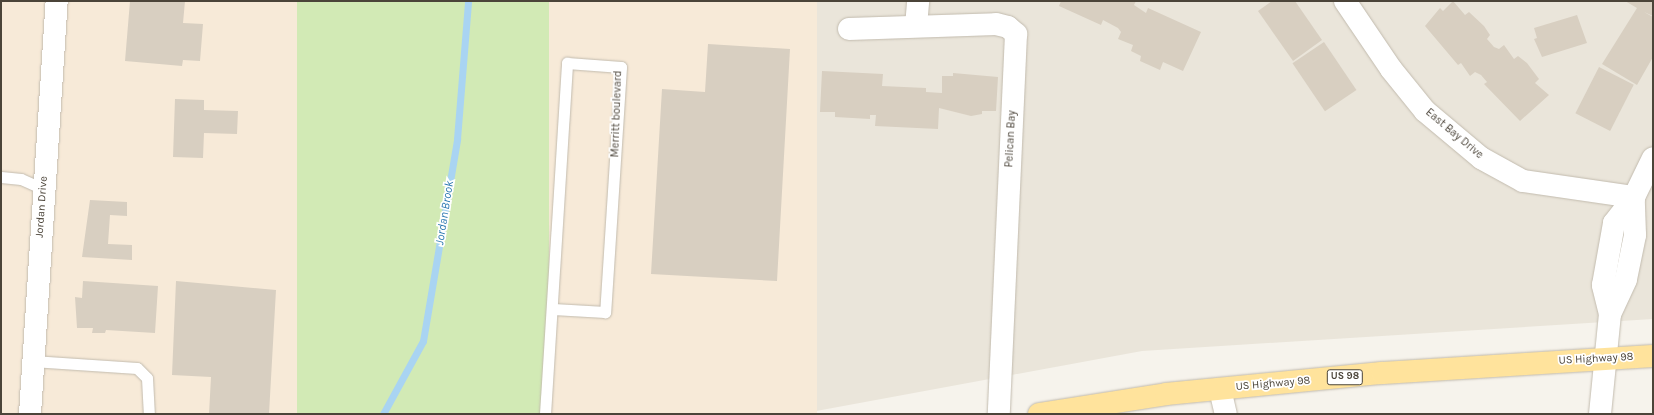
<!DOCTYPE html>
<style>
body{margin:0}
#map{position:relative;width:1654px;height:415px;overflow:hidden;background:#f6f3ec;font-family:Karla,sans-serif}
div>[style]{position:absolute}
.residential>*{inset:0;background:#eae5da}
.commercial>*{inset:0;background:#f7ead8;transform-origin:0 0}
.green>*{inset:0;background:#d2eab5;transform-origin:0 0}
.stream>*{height:7px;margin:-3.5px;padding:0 3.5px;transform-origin:3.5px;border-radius:3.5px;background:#a9d4f2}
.building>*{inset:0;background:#d8cfc1;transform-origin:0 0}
.roads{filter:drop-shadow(0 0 1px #c2bbae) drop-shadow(0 0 1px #c2bbae)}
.service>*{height:11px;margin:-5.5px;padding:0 5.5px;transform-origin:5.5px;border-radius:5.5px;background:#fff}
.minor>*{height:22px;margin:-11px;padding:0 11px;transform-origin:11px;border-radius:11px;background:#fff}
.primary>*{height:22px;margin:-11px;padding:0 11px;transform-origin:11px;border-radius:11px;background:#ffe39c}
span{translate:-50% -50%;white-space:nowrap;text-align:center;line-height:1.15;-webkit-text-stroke:3.5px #fff;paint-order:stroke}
.shield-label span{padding:1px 3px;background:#fff;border:1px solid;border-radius:3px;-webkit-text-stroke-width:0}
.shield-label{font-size:10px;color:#4b4439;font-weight:700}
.street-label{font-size:11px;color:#4b4439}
.water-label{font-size:12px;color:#2e7ab2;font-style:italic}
.frame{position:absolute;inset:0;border:2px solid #4b4439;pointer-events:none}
</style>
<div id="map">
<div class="residential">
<div style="clip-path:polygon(817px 1px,1653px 1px,1653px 319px,1142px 351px,800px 414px)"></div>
</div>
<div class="commercial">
<div style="left:1px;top:1px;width:296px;height:413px"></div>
<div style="left:549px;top:1px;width:268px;height:415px"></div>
</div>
<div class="green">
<div style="left:297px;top:1px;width:252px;height:414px"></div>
</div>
<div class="stream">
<div style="left:383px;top:414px;width:83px;rotate:-61.3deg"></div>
<div style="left:423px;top:341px;width:205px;rotate:-80.4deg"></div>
<div style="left:457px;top:139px;width:138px;rotate:-85.4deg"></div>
</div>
<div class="building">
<div style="clip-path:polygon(130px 1px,185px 1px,183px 23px,203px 24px,200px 61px,183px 60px,182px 66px,125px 61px)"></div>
<div style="clip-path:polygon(1061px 1px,1136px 1px,1134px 5px,1146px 13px,1148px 8px,1201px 32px,1183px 71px,1163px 62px,1160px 70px,1140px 61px,1141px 56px,1131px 51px,1133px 45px,1118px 39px,1121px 32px,1118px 28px,1103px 20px,1101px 25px,1059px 6px)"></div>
<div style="clip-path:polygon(1272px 1px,1295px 1px,1322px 40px,1293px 61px,1258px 11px)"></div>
<div style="clip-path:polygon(1453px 1px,1465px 15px,1469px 12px,1484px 26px,1490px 35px,1487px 39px,1494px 47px,1499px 49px,1504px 45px,1514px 59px,1518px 56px,1527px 63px,1539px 79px,1535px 83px,1549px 95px,1520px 121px,1484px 84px,1487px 82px,1481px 75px,1475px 72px,1470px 76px,1461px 63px,1458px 65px,1425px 26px,1440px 8px,1443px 11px)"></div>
<div style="clip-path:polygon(1625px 1px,1653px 1px,1653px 16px,1644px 12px,1653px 17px,1653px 57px,1637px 85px,1602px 64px,1637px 8px)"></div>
<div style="clip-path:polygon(1577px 15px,1587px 43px,1542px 57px,1534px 39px,1537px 38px,1534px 28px)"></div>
<div style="left:1324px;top:42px;width:58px;height:38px;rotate:56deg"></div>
<div style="clip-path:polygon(708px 44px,790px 49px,777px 281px,651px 274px,662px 89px,705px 92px)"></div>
<div style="left:1599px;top:67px;width:39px;height:52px;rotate:27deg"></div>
<div style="clip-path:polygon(822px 71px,883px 74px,882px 86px,926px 88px,926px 92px,942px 93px,942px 76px,953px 76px,953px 73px,998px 77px,996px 111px,982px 111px,982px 114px,971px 116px,939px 108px,938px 129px,875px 126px,876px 115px,870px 115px,870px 119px,835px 117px,835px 112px,820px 112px)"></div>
<div style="clip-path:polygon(175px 99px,204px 100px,204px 110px,238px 111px,237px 134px,204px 133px,203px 158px,173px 157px)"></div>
<div style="clip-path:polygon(90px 200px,127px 202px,127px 216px,110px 215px,108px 244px,132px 245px,132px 260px,82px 257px)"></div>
<div style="clip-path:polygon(83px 281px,158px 286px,155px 333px,106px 330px,105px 333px,92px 333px,93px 328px,77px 328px,75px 297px,82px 298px)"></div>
<div style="clip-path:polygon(176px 281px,276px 290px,269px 414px,209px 414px,211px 377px,172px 375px)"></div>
</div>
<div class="roads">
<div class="service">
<div style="left:1px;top:177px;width:20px;rotate:6deg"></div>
<div style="left:21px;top:179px;width:24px;rotate:24deg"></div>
<div style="left:32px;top:361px;width:105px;rotate:3.8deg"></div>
<div style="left:137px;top:368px;width:14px;rotate:45deg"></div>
<div style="left:147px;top:378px;width:36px;rotate:87deg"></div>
<div style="left:545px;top:414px;width:352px;rotate:-86.4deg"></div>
<div style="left:567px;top:63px;width:54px;rotate:4.2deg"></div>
<div style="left:621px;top:67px;width:246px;rotate:93.7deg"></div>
<div style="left:605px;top:312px;width:52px;rotate:-176.7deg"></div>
</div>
<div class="minor">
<div style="left:1345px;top:1px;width:82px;rotate:55.9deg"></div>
<div style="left:1391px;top:69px;width:54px;rotate:51deg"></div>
<div style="left:1425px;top:111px;width:73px;rotate:40deg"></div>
<div style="left:1481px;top:158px;width:48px;rotate:28.7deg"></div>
<div style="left:1523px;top:181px;width:112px;rotate:8.2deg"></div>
<div style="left:916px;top:26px;width:25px;rotate:-85deg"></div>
<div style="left:849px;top:29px;width:147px;rotate:-1.9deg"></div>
<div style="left:996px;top:24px;width:12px;rotate:14deg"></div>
<div style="left:1008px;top:27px;width:11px;rotate:41deg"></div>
<div style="left:1016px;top:34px;width:380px;rotate:92.6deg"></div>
<div style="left:1610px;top:314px;width:30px;rotate:-104deg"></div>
<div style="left:1603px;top:285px;width:63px;rotate:-79.9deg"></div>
<div style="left:1614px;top:223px;width:33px;rotate:-52deg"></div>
<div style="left:1634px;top:197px;width:43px;rotate:-64deg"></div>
<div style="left:1220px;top:389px;width:26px;rotate:77deg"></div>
<div style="left:30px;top:414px;width:414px;rotate:-86.3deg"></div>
<div style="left:1600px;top:414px;width:100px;rotate:-84.3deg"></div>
<div style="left:1610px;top:314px;width:38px;rotate:-65deg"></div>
<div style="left:1626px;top:279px;width:45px;rotate:-78.4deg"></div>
<div style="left:1635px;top:235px;width:38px;rotate:-92deg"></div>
</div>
<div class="primary">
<div style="left:1039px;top:414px;width:129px;rotate:-8.9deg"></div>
<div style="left:1166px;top:394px;width:217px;rotate:-5.6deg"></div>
<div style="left:1382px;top:373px;width:272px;rotate:-3.6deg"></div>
</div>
</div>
<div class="shield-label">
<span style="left:1345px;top:377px">US 98</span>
</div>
<div class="street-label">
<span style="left:617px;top:114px;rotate:-88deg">Merritt boulevard</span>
<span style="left:1454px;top:134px;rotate:40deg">East Bay Drive</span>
<span style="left:1011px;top:139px;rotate:-87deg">Pelican Bay</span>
<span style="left:42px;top:207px;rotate:-86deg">Jordan Drive</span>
<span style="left:1596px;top:359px;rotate:-3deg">US Highway 98</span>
<span style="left:1273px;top:384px;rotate:-5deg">US Highway 98</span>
</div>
<div class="water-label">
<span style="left:445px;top:213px;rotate:-81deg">Jordan Brook</span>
</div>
<div class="frame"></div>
</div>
